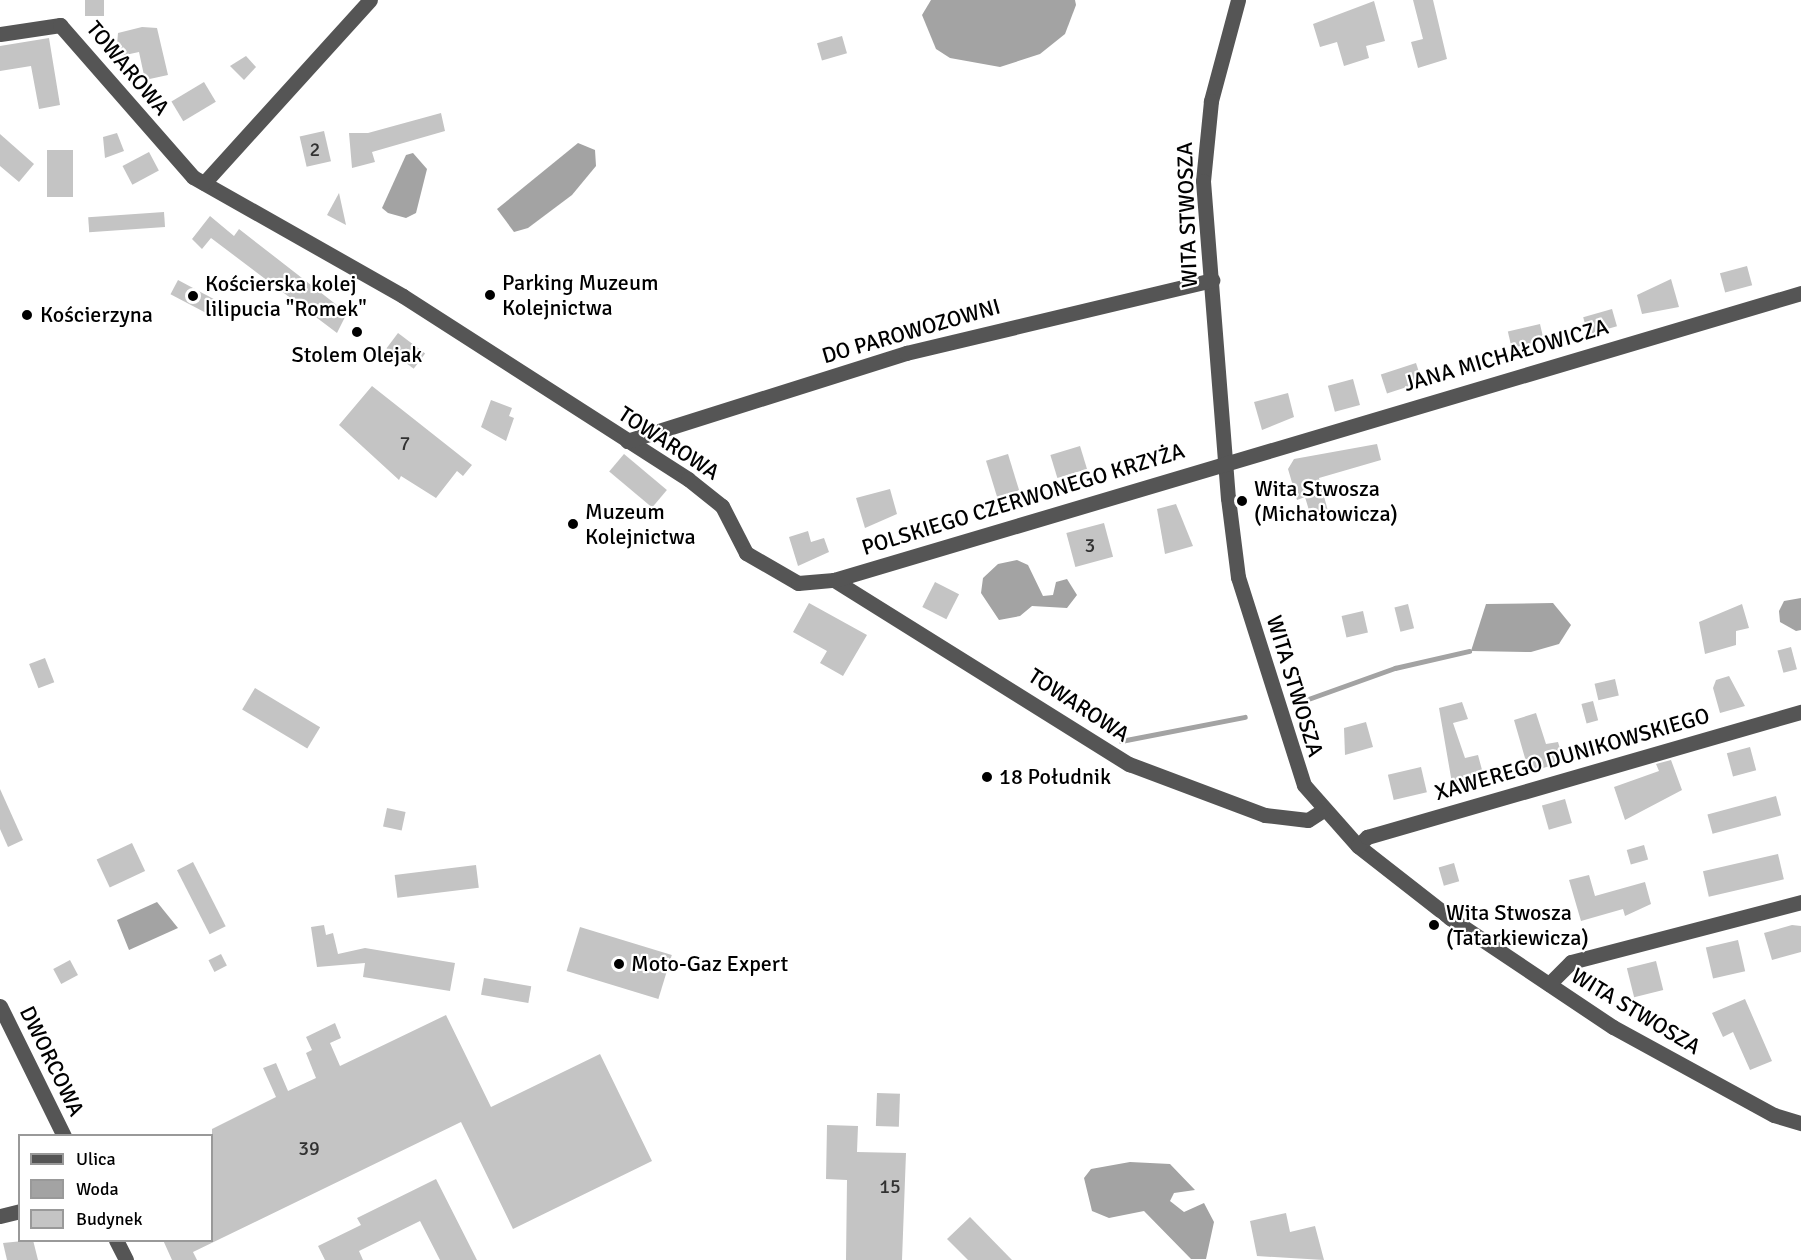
<!DOCTYPE html>
<meta charset="utf-8">
<style>
body{margin:0}
#map{position:relative;width:1801px;height:1260px;overflow:hidden;background:#fff;font-family:Signika,sans-serif}
div>[style]{position:absolute}
.water>*{inset:0;background:#a3a3a3}
.stream>*{height:4.5px;margin:-2.25px;padding:0 2.25px;transform-origin:2.25px;border-radius:2.25px;background:#a3a3a3}
.building>*{inset:0;background:#c4c4c4;transform-origin:0 0}
.minor>*{height:15px;margin:-7.5px;padding:0 7.5px;transform-origin:7.5px;border-radius:7.5px;background:#555}
.dots>*{width:16px;height:16px;translate:-50% -50%;box-sizing:border-box;border:3px solid #fff;border-radius:50%}
span{translate:-50% -50%;white-space:nowrap;text-align:center;line-height:1.15;-webkit-text-stroke:4.5px #fff;paint-order:stroke}
.number-label{font-size:20px;color:#313131}
.number-label span{-webkit-text-stroke-width:0}
.street-label{font-size:22px;color:#000}
.poi-label{font-size:22px;color:#000}
.left{translate:0 -50%;text-align:left}
.legend{position:absolute;left:18px;top:1134px;width:195px;height:108px;box-sizing:border-box;background:#fff;border:2px solid #999;margin:0;padding:8px 10px;list-style:none;font-size:18px;color:#000}
.legend li{display:flex;align-items:center;gap:12px;height:30px}
.legend b{width:30px;border:2px solid #999}
</style>
<div id="map">
<div class="water">
<div style="clip-path:polygon(931px 0,1075px 0,1076px 5px,1065px 34px,1040px 54px,1000px 67px,950px 58px,936px 49px,922px 15px)"></div>
<div style="clip-path:polygon(578px 143px,595px 150px,596px 166px,572px 195px,528px 228px,514px 232px,497px 209px)"></div>
<div style="clip-path:polygon(413px 153px,427px 169px,416px 213px,406px 218px,388px 213px,382px 208px,406px 155px)"></div>
<div style="clip-path:polygon(1017px 560px,1028px 565px,1043px 596px,1053px 595px,1056px 582px,1067px 579px,1077px 595px,1067px 608px,1032px 606px,1020px 616px,999px 620px,981px 593px,983px 578px,998px 564px)"></div>
<div style="clip-path:polygon(1801px 598px,1801px 630px,1796px 631px,1780px 622px,1779px 611px,1784px 601px)"></div>
<div style="clip-path:polygon(1553px 603px,1571px 625px,1559px 644px,1531px 652px,1471px 651px,1486px 604px)"></div>
<div style="clip-path:polygon(157px 902px,178px 928px,129px 950px,117px 920px)"></div>
<div style="clip-path:polygon(1130px 1162px,1170px 1164px,1195px 1190px,1174px 1193px,1170px 1201px,1184px 1212px,1204px 1203px,1214px 1222px,1206px 1259px,1191px 1259px,1144px 1211px,1109px 1218px,1092px 1211px,1084px 1178px,1091px 1169px)"></div>
</div>
<div class="stream">
<div style="left:1300px;top:702px;width:101px;rotate:-19.7deg"></div>
<div style="left:1395px;top:668px;width:76px;rotate:-12.9deg"></div>
<div style="left:1121px;top:741px;width:126px;rotate:-11deg"></div>
</div>
<div class="building">
<div style="left:85px;top:0;width:19px;height:16px"></div>
<div style="clip-path:polygon(1413px 0,1433px 0,1447px 59px,1418px 68px,1411px 42px,1423px 39px)"></div>
<div style="clip-path:polygon(1374px 1px,1385px 41px,1366px 46px,1369px 58px,1344px 66px,1337px 42px,1320px 47px,1313px 24px)"></div>
<div style="clip-path:polygon(142px 27px,157px 28px,168px 75px,145px 80px,139px 52px,116px 57px,118px 33px)"></div>
<div style="left:842px;top:36px;width:18px;height:26px;rotate:74deg"></div>
<div style="clip-path:polygon(49px 38px,60px 105px,39px 109px,31px 66px,0 71px,0 46px)"></div>
<div style="clip-path:polygon(246px 56px,256px 67px,244px 80px,230px 66px)"></div>
<div style="left:204px;top:82px;width:23px;height:38px;rotate:59deg"></div>
<div style="clip-path:polygon(441px 113px,445px 131px,372px 152px,375px 162px,352px 168px,349px 133px,368px 133px)"></div>
<div style="left:324px;top:131px;width:31px;height:25px;rotate:77deg"></div>
<div style="clip-path:polygon(117px 133px,124px 151px,105px 158px,103px 137px)"></div>
<div style="clip-path:polygon(0 134px,34px 164px,19px 182px,0 166px)"></div>
<div style="left:47px;top:150px;width:26px;height:47px"></div>
<div style="left:149px;top:152px;width:21px;height:30px;rotate:62deg"></div>
<div style="clip-path:polygon(339px 193px,346px 225px,327px 215px)"></div>
<div style="left:164px;top:212px;width:15px;height:76px;rotate:86deg"></div>
<div style="clip-path:polygon(210px 216px,234px 236px,239px 229px,347px 313px,337px 333px,211px 238px,202px 249px,192px 239px)"></div>
<div style="left:1747px;top:266px;width:20px;height:28px;rotate:75deg"></div>
<div style="clip-path:polygon(1671px 279px,1679px 307px,1642px 314px,1637px 295px)"></div>
<div style="left:178px;top:280px;width:42px;height:16px;rotate:28deg"></div>
<div style="left:1612px;top:309px;width:18px;height:30px;rotate:74deg"></div>
<div style="left:1540px;top:324px;width:17px;height:33px;rotate:77deg"></div>
<div style="left:398px;top:333px;width:34px;height:19px;rotate:37deg"></div>
<div style="left:1416px;top:363px;width:20px;height:37px;rotate:72deg"></div>
<div style="left:1353px;top:379px;width:27px;height:26px;rotate:75deg"></div>
<div style="clip-path:polygon(372px 386px,472px 465px,463px 476px,457px 471px,436px 498px,401px 476px,399px 480px,339px 425px)"></div>
<div style="clip-path:polygon(1288px 393px,1294px 417px,1262px 430px,1254px 402px)"></div>
<div style="clip-path:polygon(491px 400px,512px 408px,509px 416px,514px 418px,506px 441px,481px 427px)"></div>
<div style="clip-path:polygon(1377px 444px,1381px 460px,1319px 478px,1328px 511px,1311px 517px,1305px 497px,1297px 500px,1293px 486px,1288px 469px,1294px 459px)"></div>
<div style="left:1080px;top:446px;width:24px;height:31px;rotate:73deg"></div>
<div style="left:624px;top:454px;width:56px;height:23px;rotate:40deg"></div>
<div style="left:1008px;top:454px;width:38px;height:23px;rotate:73deg"></div>
<div style="clip-path:polygon(890px 489px,897px 514px,865px 528px,856px 498px)"></div>
<div style="clip-path:polygon(1176px 504px,1193px 546px,1165px 554px,1157px 509px)"></div>
<div style="left:1104px;top:523px;width:35px;height:39px;rotate:75deg"></div>
<div style="clip-path:polygon(808px 531px,811px 542px,824px 538px,829px 552px,798px 566px,789px 537px)"></div>
<div style="left:935px;top:582px;width:27px;height:28px;rotate:27deg"></div>
<div style="clip-path:polygon(809px 603px,867px 635px,843px 676px,820px 663px,827px 651px,793px 632px)"></div>
<div style="left:1408px;top:604px;width:25px;height:14px;rotate:76deg"></div>
<div style="clip-path:polygon(1742px 604px,1749px 628px,1736px 631px,1736px 645px,1705px 654px,1699px 622px)"></div>
<div style="left:1363px;top:611px;width:22px;height:22px;rotate:77deg"></div>
<div style="left:1791px;top:647px;width:23px;height:14px;rotate:75deg"></div>
<div style="left:45px;top:658px;width:26px;height:17px;rotate:69deg"></div>
<div style="clip-path:polygon(1729px 676px,1745px 706px,1720px 713px,1713px 688px,1716px 680px)"></div>
<div style="left:1615px;top:679px;width:17px;height:21px;rotate:77deg"></div>
<div style="left:255px;top:688px;width:76px;height:25px;rotate:31deg"></div>
<div style="left:1593px;top:701px;width:20px;height:12px;rotate:75deg"></div>
<div style="clip-path:polygon(1462px 702px,1468px 719px,1453px 723px,1465px 758px,1478px 755px,1485px 781px,1453px 789px,1439px 708px)"></div>
<div style="clip-path:polygon(1536px 713px,1546px 744px,1558px 742px,1564px 762px,1529px 772px,1514px 720px)"></div>
<div style="clip-path:polygon(1366px 722px,1373px 747px,1345px 755px,1344px 728px)"></div>
<div style="left:1750px;top:747px;width:24px;height:24px;rotate:75deg"></div>
<div style="clip-path:polygon(1671px 760px,1682px 790px,1625px 820px,1614px 787px,1659px 771px,1656px 764px)"></div>
<div style="left:1421px;top:767px;width:26px;height:34px;rotate:77deg"></div>
<div style="clip-path:polygon(0 789px,23px 840px,8px 847px,0 829px)"></div>
<div style="left:1776px;top:796px;width:20px;height:71px;rotate:75deg"></div>
<div style="left:1565px;top:799px;width:25px;height:24px;rotate:74deg"></div>
<div style="left:387px;top:808px;width:19px;height:19px;rotate:12deg"></div>
<div style="left:132px;top:843px;width:31px;height:39px;rotate:65deg"></div>
<div style="left:1644px;top:845px;width:15px;height:18px;rotate:74deg"></div>
<div style="left:1778px;top:854px;width:26px;height:77px;rotate:77deg"></div>
<div style="left:193px;top:862px;width:72px;height:18px;rotate:63deg"></div>
<div style="left:1454px;top:863px;width:19px;height:16px;rotate:74deg"></div>
<div style="left:476px;top:865px;width:23px;height:82px;rotate:83deg"></div>
<div style="clip-path:polygon(1589px 875px,1595px 896px,1645px 882px,1651px 904px,1625px 916px,1623px 909px,1581px 921px,1569px 880px)"></div>
<div style="clip-path:polygon(324px 925px,326px 935px,333px 933px,338px 954px,365px 948px,455px 963px,450px 991px,363px 977px,365px 963px,317px 967px,311px 927px)"></div>
<div style="clip-path:polygon(1792px 925px,1801px 926px,1801px 952px,1772px 960px,1764px 933px)"></div>
<div style="left:580px;top:927px;width:96px;height:46px;rotate:17deg"></div>
<div style="left:1738px;top:940px;width:32px;height:33px;rotate:77deg"></div>
<div style="left:221px;top:954px;width:13px;height:14px;rotate:63deg"></div>
<div style="left:70px;top:960px;width:17px;height:19px;rotate:62deg"></div>
<div style="left:1656px;top:961px;width:30px;height:30px;rotate:76deg"></div>
<div style="left:484px;top:978px;width:48px;height:17px;rotate:10deg"></div>
<div style="clip-path:polygon(1745px 999px,1772px 1061px,1750px 1070px,1733px 1032px,1723px 1037px,1712px 1013px)"></div>
<div style="clip-path:polygon(446px 1015px,491px 1107px,600px 1054px,652px 1161px,513px 1229px,461px 1122px,193px 1252px,197px 1260px,172px 1260px,163px 1240px,212px 1240px,212px 1129px,276px 1097px,263px 1068px,276px 1063px,288px 1091px,316px 1078px,306px 1053px,312px 1050px,306px 1037px,335px 1023px,341px 1038px,330px 1043px,340px 1066px)"></div>
<div style="left:877px;top:1093px;width:23px;height:33px;rotate:2deg"></div>
<div style="clip-path:polygon(827px 1125px,858px 1126px,857px 1152px,906px 1153px,902px 1260px,846px 1260px,847px 1180px,826px 1179px)"></div>
<div style="clip-path:polygon(436px 1179px,477px 1260px,440px 1260px,420px 1221px,359px 1251px,363px 1260px,325px 1260px,318px 1246px,361px 1225px,357px 1218px)"></div>
<div style="clip-path:polygon(1286px 1213px,1290px 1232px,1315px 1226px,1324px 1260px,1257px 1256px,1250px 1221px)"></div>
<div style="clip-path:polygon(970px 1217px,1012px 1260px,968px 1260px,947px 1239px)"></div>
<div style="clip-path:polygon(33px 1240px,38px 1260px,7px 1260px,3px 1243px)"></div>
</div>
<div class="minor">
<div style="left:1238px;top:0;width:105px;rotate:105deg"></div>
<div style="left:1211px;top:101px;width:80px;rotate:95.7deg"></div>
<div style="left:1203px;top:181px;width:318px;rotate:85.5deg"></div>
<div style="left:1228px;top:498px;width:80px;rotate:82.8deg"></div>
<div style="left:1238px;top:577px;width:218px;rotate:72.4deg"></div>
<div style="left:1304px;top:785px;width:81px;rotate:48.5deg"></div>
<div style="left:1358px;top:846px;width:117px;rotate:38deg"></div>
<div style="left:1450px;top:918px;width:196px;rotate:33.8deg"></div>
<div style="left:1613px;top:1027px;width:183px;rotate:28.7deg"></div>
<div style="left:1774px;top:1115px;width:28px;rotate:17deg"></div>
<div style="left:0;top:34px;width:61px;rotate:-8.5deg"></div>
<div style="left:60px;top:25px;width:202px;rotate:48.8deg"></div>
<div style="left:193px;top:177px;width:241px;rotate:29.5deg"></div>
<div style="left:403px;top:296px;width:339px;rotate:32.7deg"></div>
<div style="left:688px;top:479px;width:43px;rotate:38.5deg"></div>
<div style="left:722px;top:506px;width:53px;rotate:62.9deg"></div>
<div style="left:746px;top:553px;width:60px;rotate:30deg"></div>
<div style="left:798px;top:583px;width:36px;rotate:-5deg"></div>
<div style="left:834px;top:580px;width:348px;rotate:32deg"></div>
<div style="left:1129px;top:764px;width:145px;rotate:20.6deg"></div>
<div style="left:1265px;top:815px;width:43px;rotate:6.6deg"></div>
<div style="left:1308px;top:820px;width:17px;rotate:-33deg"></div>
<div style="left:204px;top:183px;width:247px;rotate:-47.8deg"></div>
<div style="left:627px;top:441px;width:293px;rotate:-17.5deg"></div>
<div style="left:906px;top:353px;width:315px;rotate:-13.4deg"></div>
<div style="left:834px;top:580px;width:1009px;rotate:-16.53deg"></div>
<div style="left:1358px;top:846px;width:13px;rotate:-45deg"></div>
<div style="left:1367px;top:837px;width:452px;rotate:-16.1deg"></div>
<div style="left:1549px;top:984px;width:31px;rotate:-45deg"></div>
<div style="left:1571px;top:962px;width:238px;rotate:-14.6deg"></div>
<div style="left:0;top:1006px;width:145px;rotate:63.8deg"></div>
<div style="left:0;top:1216px;width:21px;rotate:-14deg"></div>
<div style="left:116px;top:1240px;width:22px;rotate:63deg"></div>
</div>
<div class="dots">
<div style="left:490px;top:295px;background:#000"></div>
<div style="left:193px;top:296px;background:#000"></div>
<div style="left:27px;top:315px;background:#000"></div>
<div style="left:357px;top:332px;background:#000"></div>
<div style="left:1242px;top:501px;background:#000"></div>
<div style="left:573px;top:524px;background:#000"></div>
<div style="left:987px;top:777px;background:#000"></div>
<div style="left:1434px;top:925px;background:#000"></div>
<div style="left:619px;top:964px;background:#000"></div>
</div>
<div class="number-label">
<span style="left:315px;top:149px">2</span>
<span style="left:405px;top:443px">7</span>
<span style="left:1090px;top:545px">3</span>
<span style="left:309px;top:1148px">39</span>
<span style="left:890px;top:1186px">15</span>
</div>
<div class="street-label">
<span style="left:128px;top:68px;rotate:50deg">TOWAROWA</span>
<span style="left:1187px;top:215px;rotate:-92deg">WITA STWOSZA</span>
<span style="left:911px;top:331px;rotate:-16deg">DO PAROWOZOWNI</span>
<span style="left:1506px;top:355px;rotate:-16deg">JANA MICHAŁOWICZA</span>
<span style="left:669px;top:443px;rotate:33deg">TOWAROWA</span>
<span style="left:1023px;top:499px;rotate:-17deg">POLSKIEGO CZERWONEGO KRZYŻA</span>
<span style="left:1295px;top:686px;rotate:73deg">WITA STWOSZA</span>
<span style="left:1079px;top:705px;rotate:33deg">TOWAROWA</span>
<span style="left:1572px;top:754px;rotate:-16deg">XAWEREGO DUNIKOWSKIEGO</span>
<span style="left:1636px;top:1011px;rotate:31deg">WITA STWOSZA</span>
<span style="left:52px;top:1061px;rotate:64deg">DWORCOWA</span>
</div>
<div class="poi-label">
<span class="left" style="left:502px;top:295px">Parking Muzeum<br>Kolejnictwa</span>
<span class="left" style="left:205px;top:296px">Kościerska kolej<br>lilipucia "Romek"</span>
<span class="left" style="left:40px;top:315px">Kościerzyna</span>
<span style="left:357px;top:355px">Stolem Olejak</span>
<span class="left" style="left:1254px;top:501px">Wita Stwosza<br>(Michałowicza)</span>
<span class="left" style="left:585px;top:524px">Muzeum<br>Kolejnictwa</span>
<span class="left" style="left:999px;top:777px">18 Południk</span>
<span class="left" style="left:1446px;top:925px">Wita Stwosza<br>(Tatarkiewicza)</span>
<span class="left" style="left:631px;top:964px">Moto-Gaz Expert</span>
</div>
<ul class="legend">
<li><b style="height:8px;background:#555"></b>Ulica</li>
<li><b style="height:16px;background:#a3a3a3"></b>Woda</li>
<li><b style="height:16px;background:#c4c4c4"></b>Budynek</li>
</ul>
</div>
